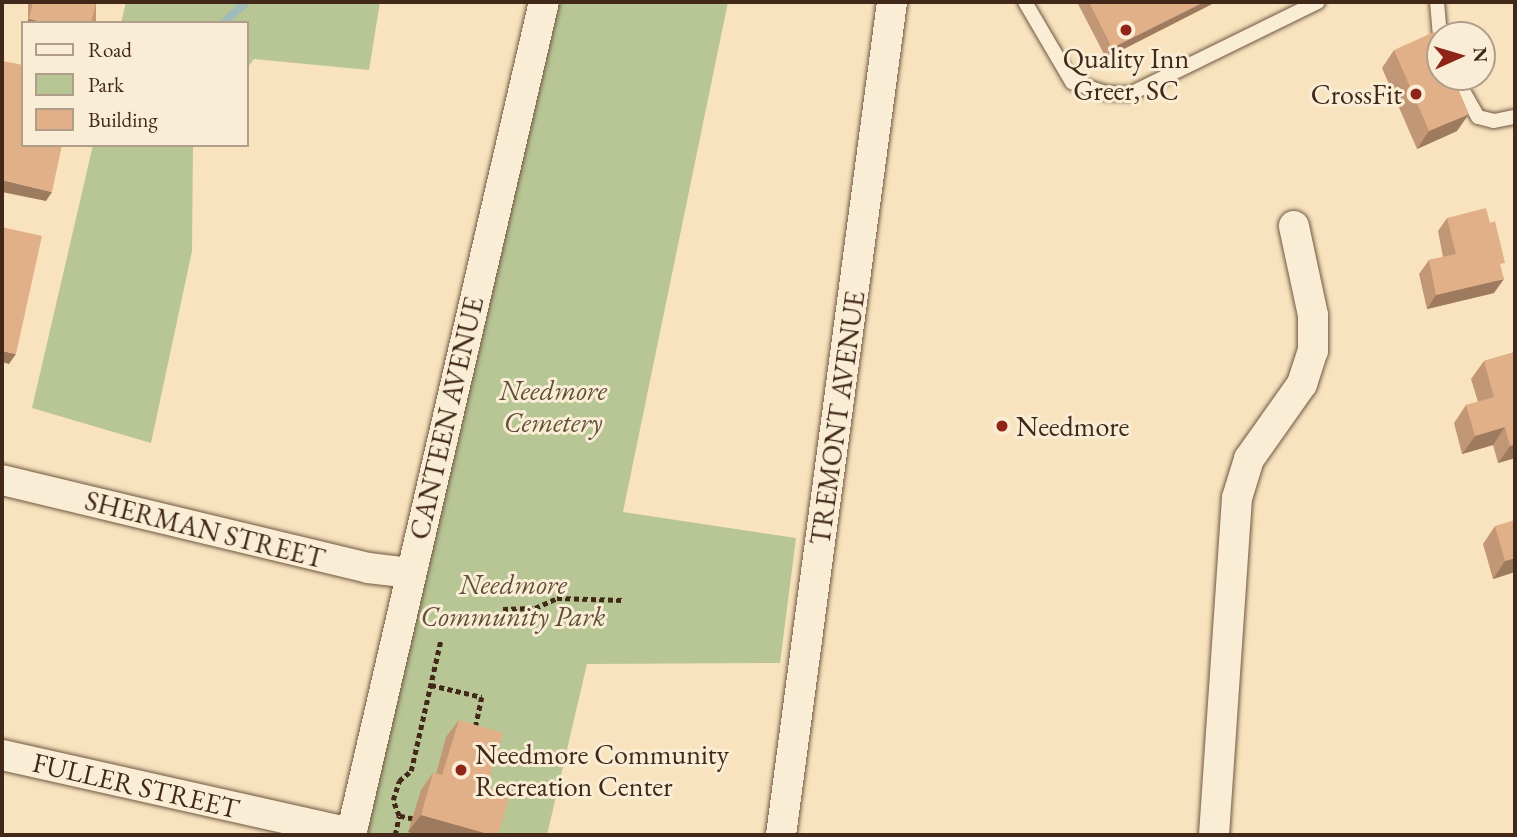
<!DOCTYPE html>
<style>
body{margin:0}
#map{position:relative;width:1517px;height:837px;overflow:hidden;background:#f8e3be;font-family:"EB Garamond",serif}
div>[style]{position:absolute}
.green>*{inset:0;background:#b8c595}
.stream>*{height:8px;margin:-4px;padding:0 4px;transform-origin:4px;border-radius:4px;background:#a0bcba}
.path>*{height:4.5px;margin-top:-2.25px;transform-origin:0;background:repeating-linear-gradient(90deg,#422819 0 5px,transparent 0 8.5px)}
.roads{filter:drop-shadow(0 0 2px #705742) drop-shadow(0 0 2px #705742)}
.service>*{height:14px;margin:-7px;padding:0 7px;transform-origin:7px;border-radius:7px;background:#faedd5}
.minor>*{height:30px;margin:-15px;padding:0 15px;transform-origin:15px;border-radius:15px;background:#faedd5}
.wall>*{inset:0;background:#c29775;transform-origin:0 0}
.shaded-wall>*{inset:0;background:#9e7b5f}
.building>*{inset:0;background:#e2b088}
.dots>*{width:19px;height:19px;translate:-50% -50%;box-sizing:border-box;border:4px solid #faedd5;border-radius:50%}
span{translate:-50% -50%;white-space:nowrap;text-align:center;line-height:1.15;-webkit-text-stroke:6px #faedd5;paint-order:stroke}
.poi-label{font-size:28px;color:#422819}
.right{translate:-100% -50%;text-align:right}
.left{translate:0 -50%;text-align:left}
.park-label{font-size:28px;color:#604f38;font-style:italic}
.street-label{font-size:28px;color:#422819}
.frame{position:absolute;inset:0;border:4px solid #422819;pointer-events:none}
.legend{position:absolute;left:21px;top:21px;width:228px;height:126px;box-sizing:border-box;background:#faedd5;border:2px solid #b09e8a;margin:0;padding:9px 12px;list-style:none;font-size:21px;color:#422819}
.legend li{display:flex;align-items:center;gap:14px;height:35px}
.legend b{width:35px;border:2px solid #b09e8a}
.north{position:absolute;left:1426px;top:21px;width:70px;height:70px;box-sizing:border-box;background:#faedd5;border:2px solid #b09e8a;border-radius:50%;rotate:86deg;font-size:19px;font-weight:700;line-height:28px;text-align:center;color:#422819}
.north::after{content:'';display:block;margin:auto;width:24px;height:32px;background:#8f2418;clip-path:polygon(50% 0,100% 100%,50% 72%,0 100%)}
</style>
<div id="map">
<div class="green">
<div style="clip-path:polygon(126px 2px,380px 2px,369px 70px,254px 59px,247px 68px,247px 23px,121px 23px)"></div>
<div style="clip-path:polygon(556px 2px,728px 2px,623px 512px,796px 538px,780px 663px,587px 664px,547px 835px,356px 835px)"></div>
<div style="clip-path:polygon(93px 145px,193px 145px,192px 251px,151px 443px,32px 408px)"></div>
</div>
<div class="stream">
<div style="left:223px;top:23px;width:31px;rotate:-42deg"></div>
</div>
<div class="path">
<div style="left:503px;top:609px;width:32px;rotate:-2deg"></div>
<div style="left:535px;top:608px;width:24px;rotate:-24deg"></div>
<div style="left:557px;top:598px;width:66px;rotate:1.7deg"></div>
<div style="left:431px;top:685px;width:52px;rotate:13.2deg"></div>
<div style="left:482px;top:697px;width:34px;rotate:102deg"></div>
<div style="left:413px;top:819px;width:14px;rotate:-168deg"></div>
<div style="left:399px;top:816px;width:17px;rotate:-111deg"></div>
<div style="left:393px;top:800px;width:20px;rotate:-72deg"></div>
<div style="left:399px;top:781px;width:16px;rotate:-40deg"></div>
<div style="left:411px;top:771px;width:135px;rotate:-77.2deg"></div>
<div style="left:395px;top:835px;width:19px;rotate:-78deg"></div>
</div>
<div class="roads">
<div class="service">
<div style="left:1025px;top:2px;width:93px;rotate:59.6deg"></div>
<div style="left:1072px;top:82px;width:35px;rotate:18deg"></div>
<div style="left:1105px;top:93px;width:25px;rotate:2deg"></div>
<div style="left:1130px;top:94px;width:209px;rotate:-26.1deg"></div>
<div style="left:1437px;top:2px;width:36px;rotate:85deg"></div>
<div style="left:1455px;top:77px;width:46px;rotate:60.1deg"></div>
<div style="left:1478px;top:117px;width:16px;rotate:14deg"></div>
<div style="left:1494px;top:121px;width:21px;rotate:-11deg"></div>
</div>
<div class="minor">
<div style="left:2px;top:480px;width:376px;rotate:13.5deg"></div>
<div style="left:368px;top:568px;width:42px;rotate:6.8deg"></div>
<div style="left:2px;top:755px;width:359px;rotate:12.6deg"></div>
<div style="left:351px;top:835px;width:855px;rotate:-76.96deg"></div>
<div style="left:781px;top:835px;width:840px;rotate:-82.41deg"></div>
<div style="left:1214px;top:835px;width:338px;rotate:-86.1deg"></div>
<div style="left:1237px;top:498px;width:41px;rotate:-72.9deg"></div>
<div style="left:1249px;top:459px;width:92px;rotate:-54.8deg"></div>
<div style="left:1302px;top:384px;width:35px;rotate:-72deg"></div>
<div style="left:1313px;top:351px;width:36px;rotate:-90deg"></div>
<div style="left:1313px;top:315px;width:91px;rotate:-102.1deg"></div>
</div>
</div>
<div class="wall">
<div style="left:28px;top:2px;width:68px;height:22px"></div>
<div style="clip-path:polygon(1077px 2px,1216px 2px,1106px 58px)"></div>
<div style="clip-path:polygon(1394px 50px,1457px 131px,1417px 149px,1382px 68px)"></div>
<div style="clip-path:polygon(1447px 218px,1501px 269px,1494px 293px,1427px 309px,1419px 274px,1429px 260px,1443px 257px,1438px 231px)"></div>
<div style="clip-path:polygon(1515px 352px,1515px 458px,1498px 463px,1493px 445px,1462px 454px,1454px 423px,1466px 405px,1478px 402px,1471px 379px,1484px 361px)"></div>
<div style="clip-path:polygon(1495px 526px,1515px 572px,1493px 579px,1483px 544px)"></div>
<div style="clip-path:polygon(459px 720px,487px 787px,498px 835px,419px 835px,408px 832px,421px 790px,433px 773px,436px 774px,446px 737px)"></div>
</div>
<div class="shaded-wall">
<div style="clip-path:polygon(1204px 2px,1216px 2px,1106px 58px,1112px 48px)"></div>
<div style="clip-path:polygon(29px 19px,47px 23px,26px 23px)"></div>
<div style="clip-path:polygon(1469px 114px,1457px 131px,1417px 149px,1429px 131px)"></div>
<div style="clip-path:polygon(2px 180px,52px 192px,46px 201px,2px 192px)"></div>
<div style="clip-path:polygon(1504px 279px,1494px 293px,1427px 309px,1436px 295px)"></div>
<div style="clip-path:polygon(2px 351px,16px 354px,9px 364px,2px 362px)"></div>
<div style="clip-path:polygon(1505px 427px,1493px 445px,1462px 454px,1475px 436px)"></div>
<div style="clip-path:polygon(1515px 444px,1515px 458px,1498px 463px,1510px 446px)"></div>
<div style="clip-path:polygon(1515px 558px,1515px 572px,1493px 579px,1505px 561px)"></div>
<div style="clip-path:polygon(421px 815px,492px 835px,419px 835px,408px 832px)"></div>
</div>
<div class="building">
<div style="clip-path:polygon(33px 2px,96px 2px,91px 23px,47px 23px,29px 19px)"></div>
<div style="clip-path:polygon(1089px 2px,1204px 2px,1112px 48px)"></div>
<div style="clip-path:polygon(1434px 32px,1440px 46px,1440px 77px,1453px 77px,1469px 114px,1429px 131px,1394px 50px)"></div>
<div style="clip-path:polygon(3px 61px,23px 65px,23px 145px,62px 145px,52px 192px,2px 180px,2px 66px)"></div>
<div style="clip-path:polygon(1486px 208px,1490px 223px,1495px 221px,1505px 263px,1500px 264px,1504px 279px,1436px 295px,1429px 260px,1456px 254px,1447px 218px)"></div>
<div style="clip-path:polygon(2px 227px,42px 236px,16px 354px,2px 351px)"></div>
<div style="clip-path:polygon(1515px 352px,1515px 444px,1510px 446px,1505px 427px,1475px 436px,1466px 405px,1494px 397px,1484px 361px)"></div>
<div style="clip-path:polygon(1515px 520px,1515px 558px,1505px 561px,1495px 526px)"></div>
<div style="clip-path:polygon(459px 720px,503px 733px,487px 787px,510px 794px,498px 835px,492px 835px,421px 815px,433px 773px,442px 775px)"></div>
</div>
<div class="dots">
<div style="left:1126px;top:30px;background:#8f2418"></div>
<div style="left:1416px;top:94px;background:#8f2418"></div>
<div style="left:1002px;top:426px;background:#8f2418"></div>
<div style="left:461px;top:770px;background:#8f2418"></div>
</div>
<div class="poi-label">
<span style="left:1126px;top:74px">Quality Inn<br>Greer, SC</span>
<span class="right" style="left:1402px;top:94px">CrossFit</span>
<span class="left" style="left:1016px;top:426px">Needmore</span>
<span class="left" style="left:475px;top:770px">Needmore Community<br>Recreation Center</span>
</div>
<div class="park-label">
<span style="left:553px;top:406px">Needmore<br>Cemetery</span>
<span style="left:513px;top:600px">Needmore<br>Community Park</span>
</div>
<div class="street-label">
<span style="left:446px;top:418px;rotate:-77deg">CANTEEN AVENUE</span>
<span style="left:837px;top:418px;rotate:-82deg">TREMONT AVENUE</span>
<span style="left:205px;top:529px;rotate:14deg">SHERMAN STREET</span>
<span style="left:136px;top:785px;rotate:13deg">FULLER STREET</span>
</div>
<div class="frame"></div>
<ul class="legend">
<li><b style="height:9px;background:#faedd5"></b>Road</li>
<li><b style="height:19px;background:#b8c595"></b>Park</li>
<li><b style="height:19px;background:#e2b088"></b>Building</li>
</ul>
<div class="north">N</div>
</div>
